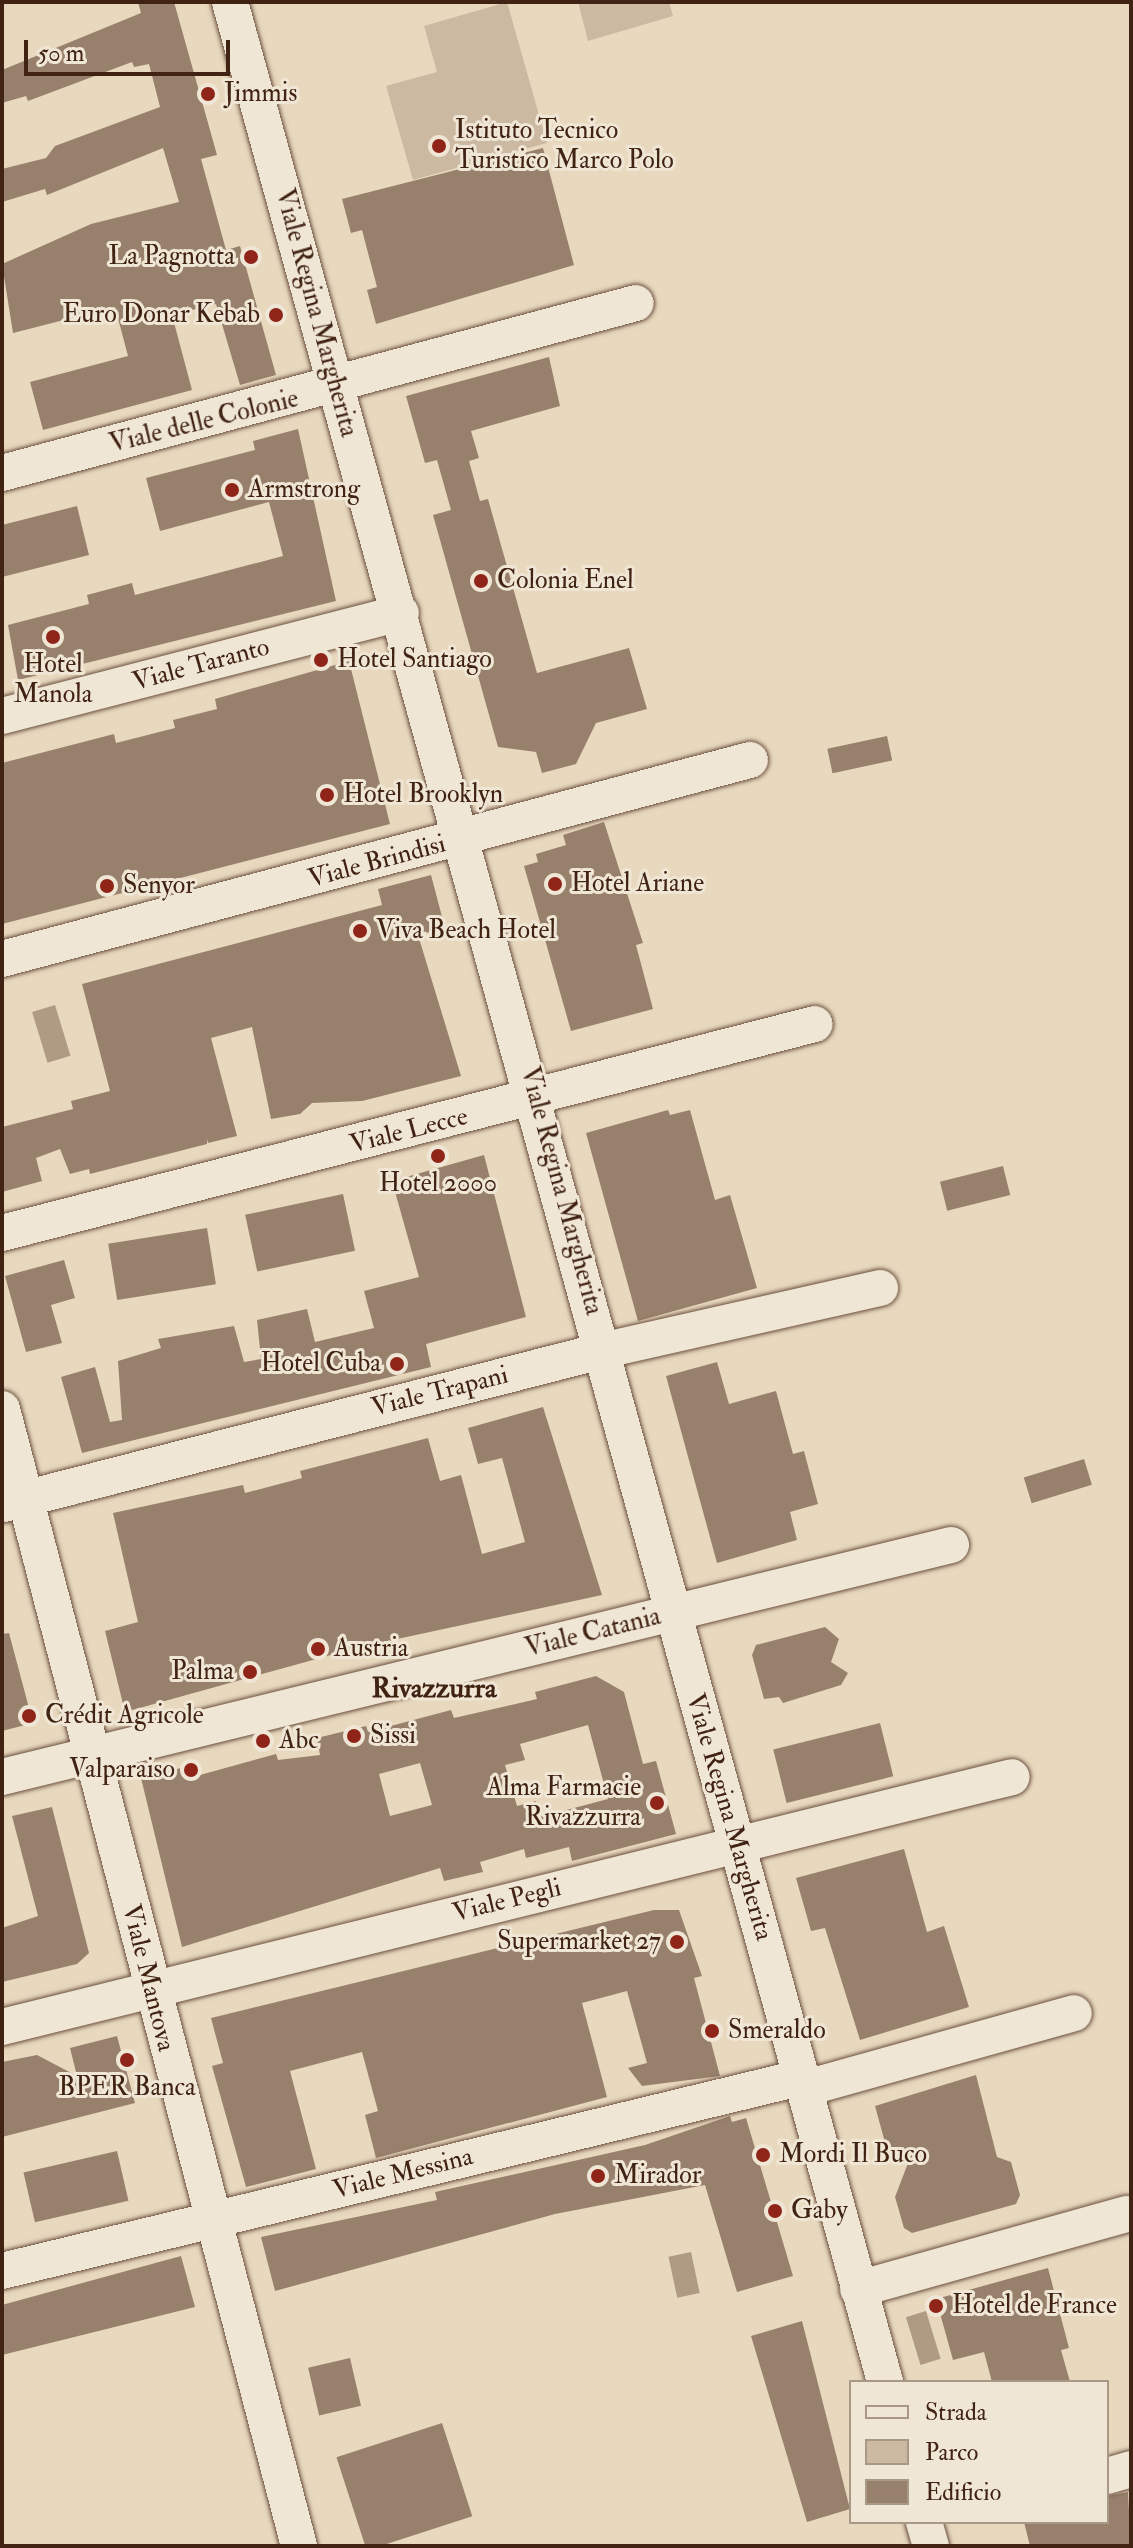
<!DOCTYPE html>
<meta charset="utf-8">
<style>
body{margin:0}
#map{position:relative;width:1133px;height:2548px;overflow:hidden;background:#e8d8be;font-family:"IM FELL Double Pica",serif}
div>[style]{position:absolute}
.green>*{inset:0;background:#ccb9a1}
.water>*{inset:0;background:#af9a84;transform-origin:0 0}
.building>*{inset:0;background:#98816c;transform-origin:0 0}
.roads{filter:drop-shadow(0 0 2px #6b503e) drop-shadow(0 0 2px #6b503e)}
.minor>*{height:36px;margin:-18px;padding:0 18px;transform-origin:18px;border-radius:18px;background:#f0e6d5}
.dots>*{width:22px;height:22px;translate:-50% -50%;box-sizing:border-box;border:4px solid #f0e6d5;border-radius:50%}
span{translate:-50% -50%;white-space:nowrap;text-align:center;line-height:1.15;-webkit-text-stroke:6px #f0e6d5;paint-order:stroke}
.poi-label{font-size:26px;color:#412313}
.left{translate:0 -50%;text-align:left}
.right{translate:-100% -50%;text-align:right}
.street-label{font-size:26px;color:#412313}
.neighbourhood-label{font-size:28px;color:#412313;font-weight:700}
.frame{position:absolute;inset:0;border:4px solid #412313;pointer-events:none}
.legend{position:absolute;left:849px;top:2380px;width:260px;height:144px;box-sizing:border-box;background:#f0e6d5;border:2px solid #aa9887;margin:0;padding:10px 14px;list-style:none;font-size:24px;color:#412313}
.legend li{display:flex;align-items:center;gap:16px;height:40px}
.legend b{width:40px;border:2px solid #aa9887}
.scale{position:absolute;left:24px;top:40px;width:206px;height:36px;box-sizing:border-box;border:4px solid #412313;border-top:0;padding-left:10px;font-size:24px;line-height:28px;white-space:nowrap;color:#412313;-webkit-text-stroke:6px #f0e6d5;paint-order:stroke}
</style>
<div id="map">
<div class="green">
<div style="clip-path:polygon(507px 2px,547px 143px,413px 180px,386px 86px,437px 72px,424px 26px)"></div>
<div style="clip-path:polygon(578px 2px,669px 2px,673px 16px,588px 41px)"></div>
</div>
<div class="water">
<div style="left:55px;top:1005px;width:53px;height:24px;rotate:73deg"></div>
<div style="left:691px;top:2252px;width:42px;height:23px;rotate:78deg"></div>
<div style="left:926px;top:2311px;width:50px;height:21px;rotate:73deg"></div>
</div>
<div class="building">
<div style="clip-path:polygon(138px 2px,174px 2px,217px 155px,201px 159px,226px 250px,240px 246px,276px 375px,240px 385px,216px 304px,172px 315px,192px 390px,43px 430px,30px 382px,128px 356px,115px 307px,13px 333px,2px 264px,91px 224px,179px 202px,163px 148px,47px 195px,45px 189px,2px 202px,2px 169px,46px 158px,55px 146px,160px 107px,149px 64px,134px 67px,132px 62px,28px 101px,26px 96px,2px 103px,2px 70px,141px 13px)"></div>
<div style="clip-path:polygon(543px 148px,574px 265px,376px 324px,367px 290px,377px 287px,362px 230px,351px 233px,342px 199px)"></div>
<div style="clip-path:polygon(549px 357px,560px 406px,471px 431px,479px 458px,469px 461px,480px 501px,488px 499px,537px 673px,629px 648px,647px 709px,596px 723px,576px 764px,542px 773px,536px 752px,498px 747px,433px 515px,451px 510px,437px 460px,425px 463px,406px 396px)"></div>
<div style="clip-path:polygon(298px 429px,336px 601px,18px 680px,8px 625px,89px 604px,87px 595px,132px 583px,135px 595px,283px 556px,269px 502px,160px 531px,146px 478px,255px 450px,253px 441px)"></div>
<div style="clip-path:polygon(77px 506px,89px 555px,2px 577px,2px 525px)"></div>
<div style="clip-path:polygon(349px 661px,390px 824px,2px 924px,2px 763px,114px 734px,116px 743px,175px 728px,173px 720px,217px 709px,215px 699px)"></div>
<div style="left:887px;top:736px;width:25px;height:61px;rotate:78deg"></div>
<div style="clip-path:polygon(604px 822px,643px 943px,636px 945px,653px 1009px,571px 1031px,524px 866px,538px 862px,536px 854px,566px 845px,563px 835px)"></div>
<div style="clip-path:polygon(431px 875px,445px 928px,418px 935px,461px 1076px,362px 1101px,312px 1103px,300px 1114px,271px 1119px,252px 1027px,211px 1038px,237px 1136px,208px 1143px,207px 1139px,207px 1144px,90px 1174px,89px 1169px,70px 1174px,60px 1149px,36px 1158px,42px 1181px,2px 1192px,2px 1127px,73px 1109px,71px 1101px,110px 1091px,82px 984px,382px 905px,378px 889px)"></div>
<div style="clip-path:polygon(668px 1110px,670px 1115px,690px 1110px,715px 1200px,730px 1195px,757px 1288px,638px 1321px,586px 1133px)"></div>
<div style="clip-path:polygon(484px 1155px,526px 1317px,426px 1344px,431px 1367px,82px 1453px,61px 1377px,95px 1367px,110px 1422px,122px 1420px,118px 1361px,161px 1348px,158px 1339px,234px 1326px,244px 1362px,261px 1359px,257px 1320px,307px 1309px,315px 1342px,374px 1328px,364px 1291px,419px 1277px,392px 1181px)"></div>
<div style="left:1003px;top:1166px;width:30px;height:65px;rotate:76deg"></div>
<div style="left:343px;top:1194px;width:58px;height:100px;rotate:78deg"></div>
<div style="left:207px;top:1228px;width:57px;height:100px;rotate:81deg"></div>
<div style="clip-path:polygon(64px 1260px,75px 1298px,51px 1305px,62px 1343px,26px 1352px,5px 1276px)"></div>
<div style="clip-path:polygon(717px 1362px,729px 1404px,776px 1391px,793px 1454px,804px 1451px,818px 1504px,790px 1512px,797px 1540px,717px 1563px,666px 1376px)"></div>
<div style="clip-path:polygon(543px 1407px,602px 1595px,360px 1647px,125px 1712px,105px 1631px,138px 1622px,113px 1513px,243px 1485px,245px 1493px,302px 1478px,300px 1471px,428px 1438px,440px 1481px,461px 1475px,482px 1554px,525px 1542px,502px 1458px,478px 1464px,468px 1428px)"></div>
<div style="left:1084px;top:1459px;width:27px;height:63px;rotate:73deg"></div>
<div style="clip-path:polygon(825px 1627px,839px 1639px,831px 1662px,848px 1673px,841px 1685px,783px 1703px,779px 1697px,764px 1699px,752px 1655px,756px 1645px)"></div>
<div style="clip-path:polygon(9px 1633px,33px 1723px,2px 1731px,2px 1634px)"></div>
<div style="clip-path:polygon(evenodd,596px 1676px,624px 1692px,643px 1764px,656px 1761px,676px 1834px,572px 1861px,569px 1847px,526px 1858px,524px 1849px,480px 1862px,483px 1872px,444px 1881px,440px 1868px,182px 1947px,141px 1778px,197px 1764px,200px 1775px,276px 1754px,278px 1760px,320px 1755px,317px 1738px,366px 1726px,368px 1732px,451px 1710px,454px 1718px,537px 1699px,535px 1692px,596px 1676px,588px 1725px,608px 1799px,540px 1817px,536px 1801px,517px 1806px,505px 1765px,525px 1760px,520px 1744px,588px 1725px,596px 1676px,420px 1763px,432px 1805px,390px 1816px,379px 1774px,420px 1763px)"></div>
<div style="left:880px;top:1723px;width:55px;height:110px;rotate:76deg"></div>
<div style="clip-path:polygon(52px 1807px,89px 1953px,77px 1964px,2px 1982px,2px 1928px,38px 1916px,12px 1816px)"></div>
<div style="clip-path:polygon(904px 1849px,927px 1932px,944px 1926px,969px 2007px,860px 2040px,825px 1928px,811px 1931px,796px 1878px)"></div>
<div style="clip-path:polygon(654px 1910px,679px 1910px,702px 1976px,694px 1978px,720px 2076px,642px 2086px,628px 2068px,647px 2063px,627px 1991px,582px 2003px,607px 2097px,376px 2158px,365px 2115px,378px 2111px,362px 2052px,290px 2071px,316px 2169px,246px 2187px,212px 2066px,223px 2063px,211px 2018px)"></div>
<div style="clip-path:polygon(117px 2036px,135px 2103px,2px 2137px,2px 2062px,37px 2055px,77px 2076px,70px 2048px)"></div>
<div style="clip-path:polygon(976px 2075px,997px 2157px,1011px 2162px,1020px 2195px,1016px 2204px,912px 2233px,904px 2228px,895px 2197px,913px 2150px,889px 2157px,875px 2106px)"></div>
<div style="clip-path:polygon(730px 2116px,732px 2122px,746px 2118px,793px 2276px,737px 2292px,705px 2185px,555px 2214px,275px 2291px,261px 2237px,437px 2200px,435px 2192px,645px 2145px)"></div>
<div style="left:117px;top:2151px;width:51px;height:96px;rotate:77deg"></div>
<div style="clip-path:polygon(181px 2256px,195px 2307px,2px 2355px,2px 2305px)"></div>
<div style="clip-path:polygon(1048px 2268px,1069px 2348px,1061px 2350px,1070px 2382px,992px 2382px,984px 2352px,953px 2360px,936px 2299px)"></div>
<div style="clip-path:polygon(802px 2321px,850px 2509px,807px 2522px,751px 2336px)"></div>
<div style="left:350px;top:2358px;width:49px;height:43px;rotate:77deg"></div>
<div style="left:442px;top:2423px;width:98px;height:111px;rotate:72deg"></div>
<div style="clip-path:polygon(1128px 2492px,1131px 2546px,1030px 2546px,1024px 2522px,1107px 2522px,1107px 2496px)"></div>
</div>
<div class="roads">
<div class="minor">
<div style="left:230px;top:2px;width:2468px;rotate:74.61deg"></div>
<div style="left:2px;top:473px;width:656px;rotate:-15.01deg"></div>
<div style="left:2px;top:716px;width:412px;rotate:-14.5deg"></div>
<div style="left:2px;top:959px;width:774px;rotate:-14.9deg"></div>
<div style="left:2px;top:1233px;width:839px;rotate:-14.42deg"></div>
<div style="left:2px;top:1409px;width:1175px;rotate:75.36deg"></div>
<div style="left:4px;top:1504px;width:620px;rotate:-14.37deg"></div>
<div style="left:605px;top:1350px;width:282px;rotate:-12.7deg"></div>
<div style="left:2px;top:1777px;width:977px;rotate:-13.74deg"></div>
<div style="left:2px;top:2027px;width:1040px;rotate:-13.9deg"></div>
<div style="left:806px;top:2088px;width:278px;rotate:-15.6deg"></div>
<div style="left:2px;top:2271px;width:824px;rotate:-13.61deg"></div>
<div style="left:858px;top:2289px;width:279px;rotate:-15.6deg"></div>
<div style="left:1107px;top:2476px;width:25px;rotate:-16deg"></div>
<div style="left:924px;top:2522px;width:25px;rotate:74deg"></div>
</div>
</div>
<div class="dots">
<div style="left:208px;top:94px;background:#8f2418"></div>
<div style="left:439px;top:146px;background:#8f2418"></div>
<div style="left:251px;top:257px;background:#8f2418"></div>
<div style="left:276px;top:315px;background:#8f2418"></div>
<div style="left:232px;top:490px;background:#8f2418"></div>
<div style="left:481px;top:581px;background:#8f2418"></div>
<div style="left:53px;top:637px;background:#8f2418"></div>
<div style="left:321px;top:660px;background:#8f2418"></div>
<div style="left:327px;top:795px;background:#8f2418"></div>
<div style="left:555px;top:884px;background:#8f2418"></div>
<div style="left:107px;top:886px;background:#8f2418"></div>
<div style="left:360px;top:931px;background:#8f2418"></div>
<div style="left:438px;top:1156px;background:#8f2418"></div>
<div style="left:397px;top:1364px;background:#8f2418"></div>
<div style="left:318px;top:1649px;background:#8f2418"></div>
<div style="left:250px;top:1672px;background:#8f2418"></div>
<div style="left:29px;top:1716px;background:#8f2418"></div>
<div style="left:354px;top:1736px;background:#8f2418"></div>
<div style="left:263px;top:1741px;background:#8f2418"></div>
<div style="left:191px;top:1770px;background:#8f2418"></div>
<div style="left:657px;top:1803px;background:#8f2418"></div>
<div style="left:677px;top:1942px;background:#8f2418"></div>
<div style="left:712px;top:2031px;background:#8f2418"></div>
<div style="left:127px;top:2060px;background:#8f2418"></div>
<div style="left:763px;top:2155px;background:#8f2418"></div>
<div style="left:598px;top:2176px;background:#8f2418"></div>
<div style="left:775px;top:2211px;background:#8f2418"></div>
<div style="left:936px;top:2306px;background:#8f2418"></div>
</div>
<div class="poi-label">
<span class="left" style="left:224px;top:94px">Jimmis</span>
<span class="left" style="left:455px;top:146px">Istituto Tecnico<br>Turistico Marco Polo</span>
<span class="right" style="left:235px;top:257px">La Pagnotta</span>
<span class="right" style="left:260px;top:315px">Euro Donar Kebab</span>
<span class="left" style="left:248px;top:490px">Armstrong</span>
<span class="left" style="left:497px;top:581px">Colonia Enel</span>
<span class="left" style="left:337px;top:660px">Hotel Santiago</span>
<span style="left:53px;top:680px">Hotel<br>Manola</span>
<span class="left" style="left:343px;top:795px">Hotel Brooklyn</span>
<span class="left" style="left:571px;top:884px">Hotel Ariane</span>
<span class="left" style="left:123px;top:886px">Senyor</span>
<span class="left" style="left:376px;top:931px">Viva Beach Hotel</span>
<span style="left:438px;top:1184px">Hotel 2000</span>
<span class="right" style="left:381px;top:1364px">Hotel Cuba</span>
<span class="left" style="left:334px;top:1649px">Austria</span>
<span class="right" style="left:234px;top:1672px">Palma</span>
<span class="left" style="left:45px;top:1716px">Crédit Agricole</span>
<span class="left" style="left:370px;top:1736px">Sissi</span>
<span class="left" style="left:279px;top:1741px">Abc</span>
<span class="right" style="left:175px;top:1770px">Valparaiso</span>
<span class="right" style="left:641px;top:1803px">Alma Farmacie<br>Rivazzurra</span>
<span class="right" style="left:661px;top:1942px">Supermarket 27</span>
<span class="left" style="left:728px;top:2031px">Smeraldo</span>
<span style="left:127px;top:2088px">BPER Banca</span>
<span class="left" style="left:779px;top:2155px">Mordi Il Buco</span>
<span class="left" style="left:614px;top:2176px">Mirador</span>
<span class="left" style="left:791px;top:2211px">Gaby</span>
<span class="left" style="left:952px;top:2306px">Hotel de France</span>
</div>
<div class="street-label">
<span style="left:316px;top:313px;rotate:75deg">Viale Regina Margherita</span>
<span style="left:204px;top:422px;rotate:-14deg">Viale delle Colonie</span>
<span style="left:201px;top:665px;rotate:-15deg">Viale Taranto</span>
<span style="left:377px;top:862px;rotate:-15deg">Viale Brindisi</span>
<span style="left:409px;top:1131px;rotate:-14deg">Viale Lecce</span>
<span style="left:561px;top:1191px;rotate:75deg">Viale Regina Margherita</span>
<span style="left:440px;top:1392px;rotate:-14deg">Viale Trapani</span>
<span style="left:593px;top:1633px;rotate:-14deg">Viale Catania</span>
<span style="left:729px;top:1817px;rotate:74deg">Viale Regina Margherita</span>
<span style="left:507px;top:1901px;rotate:-14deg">Viale Pegli</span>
<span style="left:148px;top:1978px;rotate:76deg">Viale Mantova</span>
<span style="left:403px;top:2174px;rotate:-14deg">Viale Messina</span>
</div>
<div class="neighbourhood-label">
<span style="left:434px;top:1689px">Rivazzurra</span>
</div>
<div class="frame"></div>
<ul class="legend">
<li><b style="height:10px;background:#f0e6d5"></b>Strada</li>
<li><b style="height:22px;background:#ccb9a1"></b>Parco</li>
<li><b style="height:22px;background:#98816c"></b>Edificio</li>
</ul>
<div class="scale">50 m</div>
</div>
